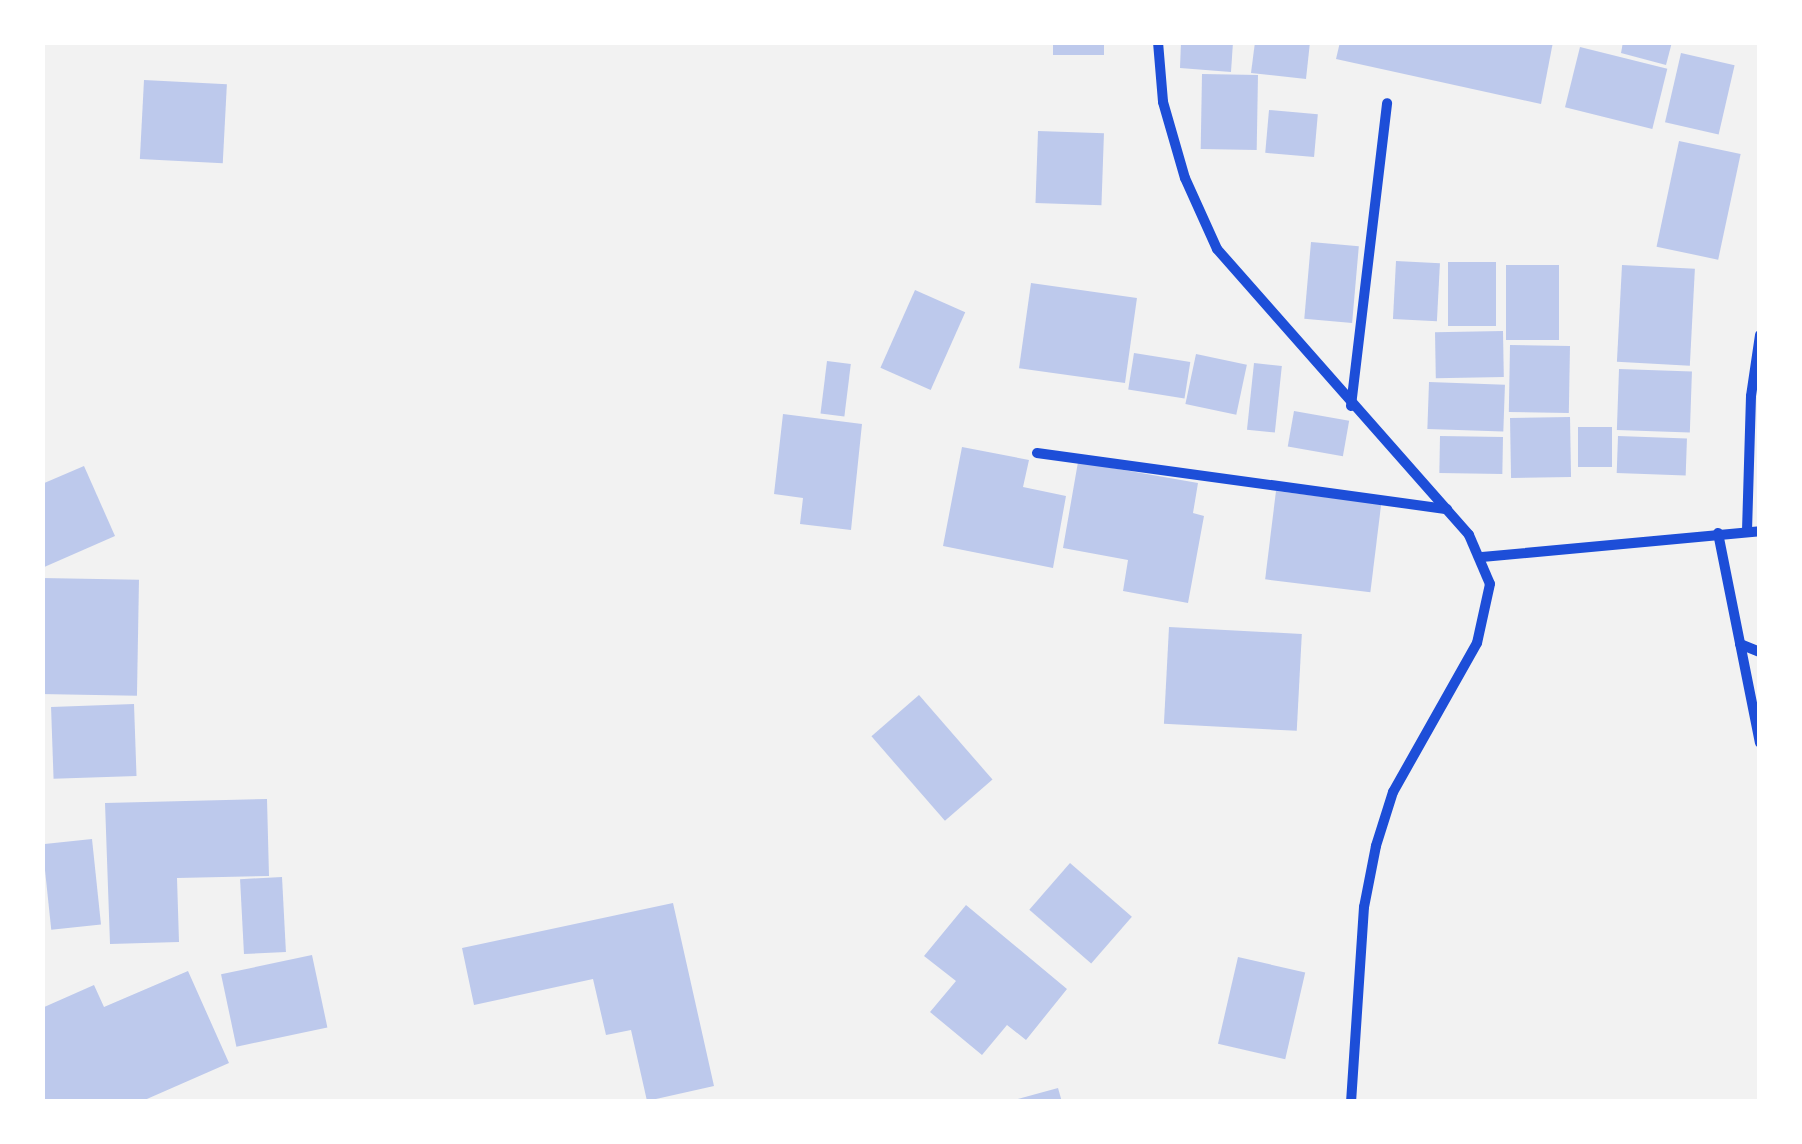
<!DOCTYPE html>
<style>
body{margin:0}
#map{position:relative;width:1802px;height:1144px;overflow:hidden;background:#f2f2f2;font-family:Lato,sans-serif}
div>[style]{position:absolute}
.building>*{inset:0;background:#bdc9ec;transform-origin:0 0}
.minor>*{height:10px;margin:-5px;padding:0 5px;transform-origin:5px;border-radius:5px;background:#1d4ed8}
span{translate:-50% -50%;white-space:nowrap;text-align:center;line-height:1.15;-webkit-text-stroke:8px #fff;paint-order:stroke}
.frame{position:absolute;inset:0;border:45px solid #fff;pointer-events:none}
</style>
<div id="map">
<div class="building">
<div style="left:1053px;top:42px;width:51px;height:13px"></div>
<div style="clip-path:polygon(1181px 42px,1233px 42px,1231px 72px,1180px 68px)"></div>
<div style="clip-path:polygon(1255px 42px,1310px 42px,1306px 79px,1251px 73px)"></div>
<div style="clip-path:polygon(1340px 42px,1553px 42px,1541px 104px,1336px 59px)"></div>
<div style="clip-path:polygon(1623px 42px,1672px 42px,1666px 65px,1621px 53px)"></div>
<div style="left:1580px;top:47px;width:90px;height:62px;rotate:14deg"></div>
<div style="left:1681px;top:53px;width:55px;height:71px;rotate:13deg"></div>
<div style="left:1202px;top:74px;width:56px;height:75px;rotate:1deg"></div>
<div style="left:144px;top:80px;width:83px;height:79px;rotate:3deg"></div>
<div style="left:1269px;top:110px;width:49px;height:43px;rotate:5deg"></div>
<div style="left:1038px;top:131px;width:66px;height:72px;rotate:2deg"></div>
<div style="left:1679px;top:141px;width:63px;height:108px;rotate:12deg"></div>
<div style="left:1311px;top:242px;width:48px;height:77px;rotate:5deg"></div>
<div style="left:1396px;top:261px;width:44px;height:58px;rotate:3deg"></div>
<div style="left:1448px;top:262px;width:48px;height:64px"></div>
<div style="left:1506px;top:265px;width:53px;height:75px"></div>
<div style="left:1622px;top:265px;width:73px;height:97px;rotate:3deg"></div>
<div style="left:1031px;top:283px;width:107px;height:86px;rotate:8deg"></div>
<div style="left:915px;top:290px;width:55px;height:85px;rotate:24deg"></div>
<div style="left:1503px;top:331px;width:46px;height:68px;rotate:89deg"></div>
<div style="left:1510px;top:345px;width:60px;height:67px;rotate:1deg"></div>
<div style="left:1134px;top:353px;width:57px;height:37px;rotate:9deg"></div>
<div style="left:1196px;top:354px;width:52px;height:51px;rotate:12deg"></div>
<div style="left:827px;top:361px;width:24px;height:53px;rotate:7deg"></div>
<div style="left:1254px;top:363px;width:28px;height:67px;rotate:6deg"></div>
<div style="left:1619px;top:369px;width:73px;height:61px;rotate:2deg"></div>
<div style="left:1429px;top:382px;width:76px;height:47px;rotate:2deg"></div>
<div style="left:1294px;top:411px;width:56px;height:36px;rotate:10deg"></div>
<div style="clip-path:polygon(783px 414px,862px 424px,851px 530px,800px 524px,803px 498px,774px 494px)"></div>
<div style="left:1570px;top:417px;width:60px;height:60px;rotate:89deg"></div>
<div style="left:1578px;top:427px;width:34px;height:40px"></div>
<div style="left:1440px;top:436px;width:63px;height:37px;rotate:1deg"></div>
<div style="left:1618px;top:436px;width:69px;height:37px;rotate:2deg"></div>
<div style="clip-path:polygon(962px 447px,1029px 460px,1023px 487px,1066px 496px,1053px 568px,943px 546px)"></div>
<div style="clip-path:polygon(1078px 462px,1198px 483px,1193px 513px,1204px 516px,1188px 603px,1123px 591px,1128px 560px,1063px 548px)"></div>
<div style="clip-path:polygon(84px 466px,115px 536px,42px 568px,42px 484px)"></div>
<div style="left:1276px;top:491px;width:106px;height:89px;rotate:7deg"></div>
<div style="left:42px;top:578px;width:97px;height:116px;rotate:1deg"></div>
<div style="left:1169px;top:627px;width:133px;height:97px;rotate:3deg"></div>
<div style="left:919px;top:695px;width:112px;height:63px;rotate:49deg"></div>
<div style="left:134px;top:704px;width:72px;height:83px;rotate:88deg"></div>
<div style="clip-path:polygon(267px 799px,269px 876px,177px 878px,179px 942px,110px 944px,105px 803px)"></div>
<div style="left:92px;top:839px;width:86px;height:50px;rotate:84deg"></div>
<div style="left:1070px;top:863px;width:82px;height:62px;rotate:41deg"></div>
<div style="left:282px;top:877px;width:75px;height:42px;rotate:87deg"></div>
<div style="clip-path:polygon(673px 903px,714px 1086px,647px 1101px,631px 1030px,606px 1035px,593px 979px,474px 1005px,462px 948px)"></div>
<div style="clip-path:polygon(966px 905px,1067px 989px,1026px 1040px,1007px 1025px,982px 1055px,930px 1012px,956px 981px,924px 956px)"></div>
<div style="left:312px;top:955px;width:74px;height:93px;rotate:78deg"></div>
<div style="left:1238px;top:957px;width:69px;height:89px;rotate:13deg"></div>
<div style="clip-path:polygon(188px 971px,229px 1063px,140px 1102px,42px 1102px,42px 1008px,94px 985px,104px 1007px)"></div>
<div style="clip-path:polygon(1058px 1088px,1062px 1102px,1015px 1102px,1014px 1100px)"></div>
</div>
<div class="minor">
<div style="left:1158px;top:42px;width:60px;rotate:85.2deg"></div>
<div style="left:1163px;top:102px;width:79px;rotate:73.9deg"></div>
<div style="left:1185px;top:178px;width:78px;rotate:65.7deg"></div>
<div style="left:1217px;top:249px;width:381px;rotate:48.6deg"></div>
<div style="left:1469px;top:535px;width:53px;rotate:66.8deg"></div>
<div style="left:1490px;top:584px;width:60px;rotate:102.4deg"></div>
<div style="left:1477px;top:643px;width:171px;rotate:119.4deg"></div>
<div style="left:1393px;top:792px;width:57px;rotate:107.5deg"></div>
<div style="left:1376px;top:846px;width:62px;rotate:101.1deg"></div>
<div style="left:1364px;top:907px;width:195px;rotate:93.8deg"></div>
<div style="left:1351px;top:406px;width:305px;rotate:-83.2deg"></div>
<div style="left:1037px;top:453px;width:414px;rotate:7.8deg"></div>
<div style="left:1747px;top:531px;width:135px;rotate:-88.3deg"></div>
<div style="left:1751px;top:396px;width:62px;rotate:-81.6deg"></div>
<div style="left:1718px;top:533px;width:214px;rotate:78.7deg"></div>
<div style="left:1482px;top:557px;width:279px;rotate:-5.3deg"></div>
<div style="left:1740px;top:644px;width:22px;rotate:22deg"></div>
</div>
<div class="frame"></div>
</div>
